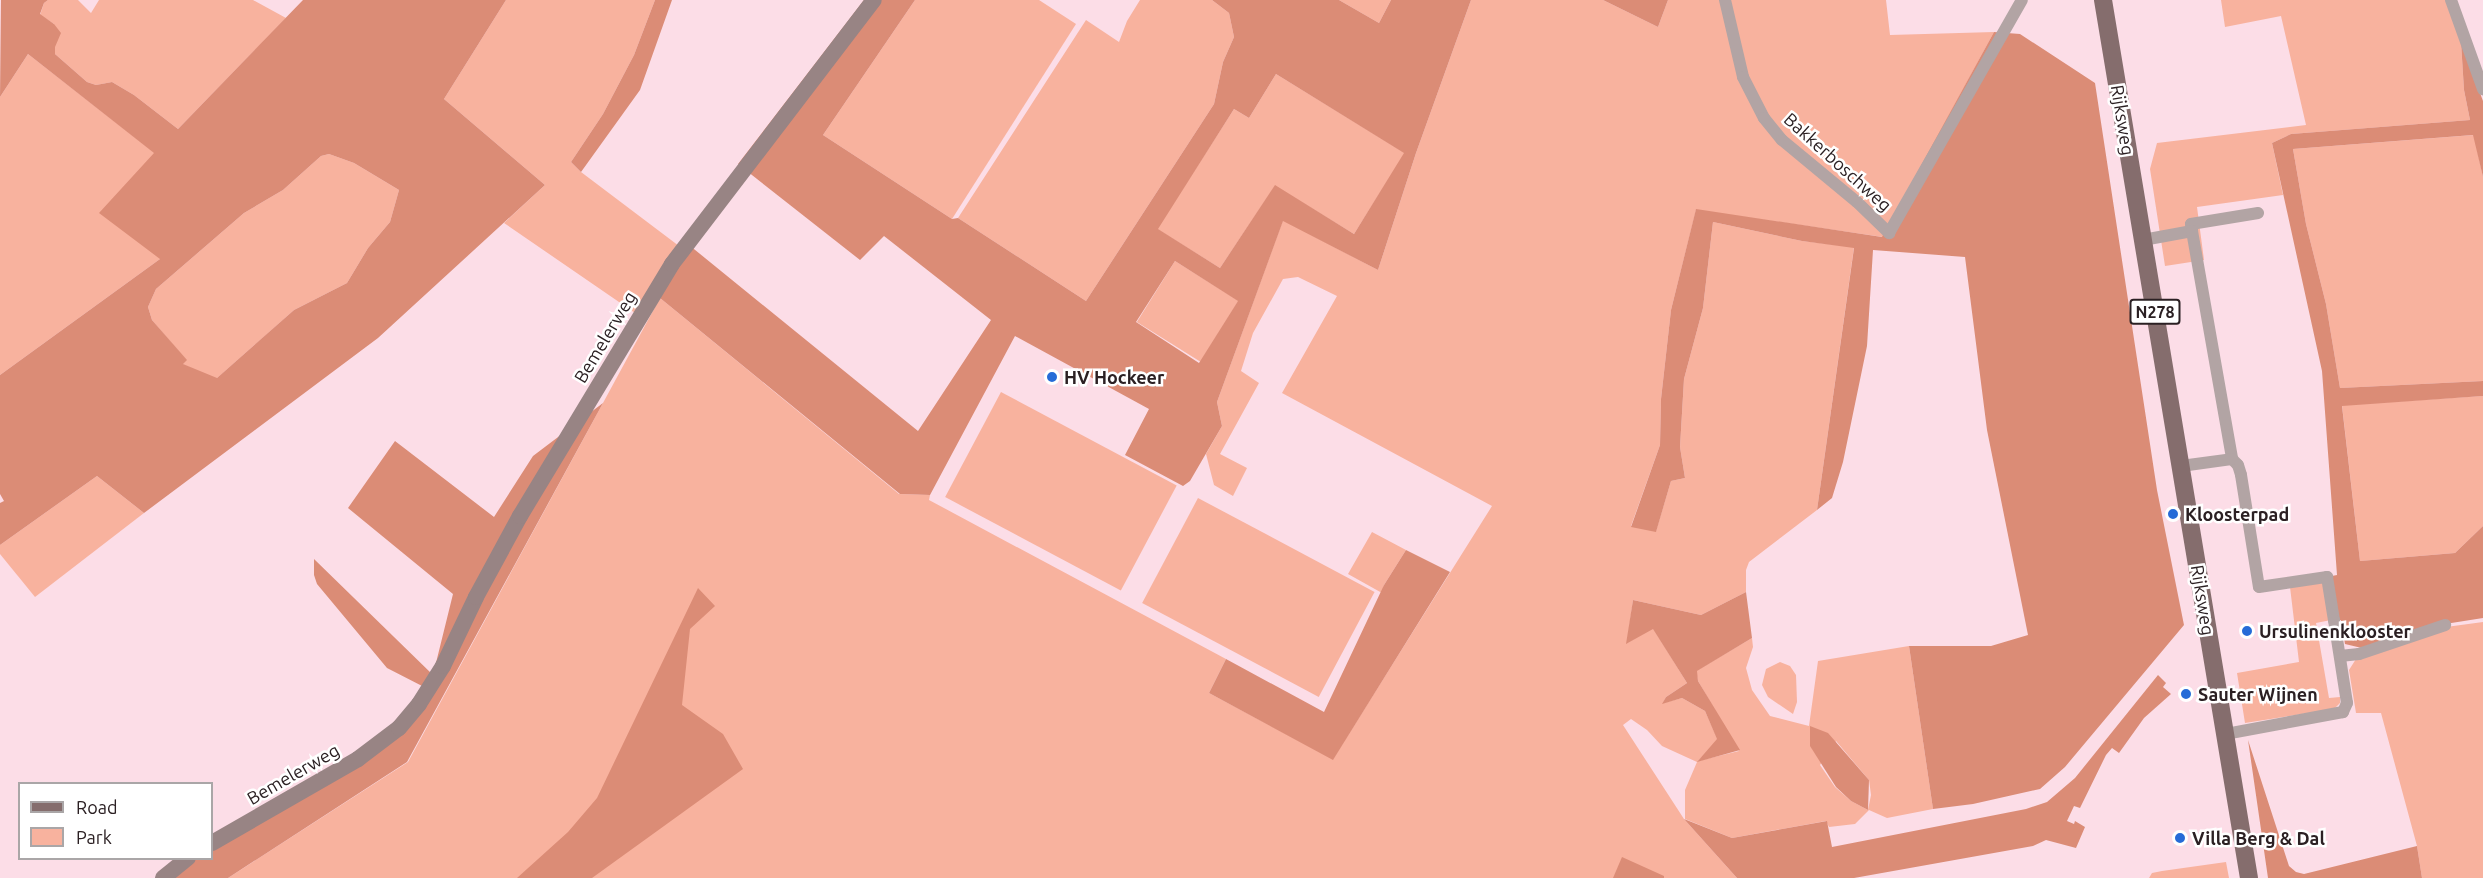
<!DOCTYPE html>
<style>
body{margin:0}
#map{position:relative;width:2483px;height:878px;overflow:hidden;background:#fcdde7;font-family:Ubuntu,sans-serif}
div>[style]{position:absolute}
.green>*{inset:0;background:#f8b29e;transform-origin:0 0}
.forest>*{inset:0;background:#db8c76}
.street>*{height:12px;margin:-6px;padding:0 6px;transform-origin:6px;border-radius:6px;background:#b2a4a4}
.secondary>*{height:16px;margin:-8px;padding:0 8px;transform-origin:8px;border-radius:8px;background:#988484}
.primary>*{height:18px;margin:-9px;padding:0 9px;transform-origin:9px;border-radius:9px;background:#856d6d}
.dots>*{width:16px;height:16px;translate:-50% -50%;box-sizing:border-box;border:3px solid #fff;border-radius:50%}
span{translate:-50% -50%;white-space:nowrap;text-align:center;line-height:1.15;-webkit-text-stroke:5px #fff;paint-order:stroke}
.shield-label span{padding:2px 4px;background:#fff;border:2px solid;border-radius:4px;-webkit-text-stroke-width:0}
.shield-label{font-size:16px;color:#2b2023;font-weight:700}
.street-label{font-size:18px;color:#2b2023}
.poi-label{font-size:18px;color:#2b2023;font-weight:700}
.left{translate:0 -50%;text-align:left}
.legend{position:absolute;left:18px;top:782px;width:195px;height:78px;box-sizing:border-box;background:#fff;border:2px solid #aaa6a7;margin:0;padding:8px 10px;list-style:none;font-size:18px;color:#2b2023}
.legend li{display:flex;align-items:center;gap:12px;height:30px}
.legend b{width:30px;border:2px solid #aaa6a7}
</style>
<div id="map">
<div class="green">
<div style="clip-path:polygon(48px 0,78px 0,91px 13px,99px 0,253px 0,286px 18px,178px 129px,134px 95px,112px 82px,96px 85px,87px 82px,55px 54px,54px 24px,40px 15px,44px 3px)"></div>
<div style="clip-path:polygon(506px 0,655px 0,634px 55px,603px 114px,571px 162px,581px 172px,679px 246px,635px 313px,504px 223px,545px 185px,444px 99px)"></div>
<div style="clip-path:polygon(915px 0,1039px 0,1076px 24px,952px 219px,823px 135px)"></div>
<div style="clip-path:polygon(1140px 0,1212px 0,1229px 13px,1234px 37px,1223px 62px,1214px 104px,1086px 301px,958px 218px,1086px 20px,1119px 42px,1127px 21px)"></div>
<div style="clip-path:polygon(1339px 0,1391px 0,1379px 23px)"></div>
<div style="clip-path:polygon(evenodd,1471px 0,1603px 0,1658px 27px,1668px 0,1886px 0,1890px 35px,1994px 32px,1883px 237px,1696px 210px,1671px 310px,1661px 399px,1660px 445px,1631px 526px,1656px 531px,1671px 481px,1685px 478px,1680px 447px,1684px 379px,1703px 308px,1713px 222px,1802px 241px,1854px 247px,1817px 510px,1749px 562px,1746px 570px,1746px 592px,1701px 615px,1633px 600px,1627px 643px,1653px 628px,1687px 683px,1666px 697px,1663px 703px,1682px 698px,1705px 711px,1718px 740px,1698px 761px,1739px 751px,1698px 681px,1696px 671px,1752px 638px,1753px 647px,1746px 668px,1752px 690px,1770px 716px,1809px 726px,1818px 661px,1909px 646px,1933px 809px,1887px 818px,1869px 810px,1855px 824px,1829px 827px,1826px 821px,1732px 838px,1685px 819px,1685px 790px,1697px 762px,1662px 746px,1647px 730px,1631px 719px,1623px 725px,1684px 819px,1737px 878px,228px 878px,408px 762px,660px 298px,899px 494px,930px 495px,929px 500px,1226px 659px,1209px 693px,1333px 759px,1492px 506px,1282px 393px,1337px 296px,1298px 277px,1283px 279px,1253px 333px,1241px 371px,1259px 383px,1220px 454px,1247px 468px,1233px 496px,1214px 485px,1206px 454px,1222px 426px,1217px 402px,1283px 220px,1378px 270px,1416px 153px,1471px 0,1836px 741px,1869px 780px,1871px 795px,1868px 810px,1851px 801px,1835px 787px,1820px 765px,1836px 741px)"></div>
<div style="clip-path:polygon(2221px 0,2447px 0,2461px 42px,2464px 90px,2470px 120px,2291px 134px,2272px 143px,2283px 195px,2197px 207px,2204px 260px,2165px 266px,2150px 169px,2157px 143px,2306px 125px,2281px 16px,2225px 27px)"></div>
<div style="clip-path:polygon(28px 54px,155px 153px,160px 259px,0 375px,0 97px)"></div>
<div style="clip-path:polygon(1276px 74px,1405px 153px,1354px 234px,1275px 186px,1220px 268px,1157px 229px,1234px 109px,1249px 118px)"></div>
<div style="clip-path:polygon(2474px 135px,2483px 177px,2483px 381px,2340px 388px,2326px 304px,2306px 224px,2293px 149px)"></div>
<div style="clip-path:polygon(329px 154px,354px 163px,399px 190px,390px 222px,368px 248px,347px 283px,294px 310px,216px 379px,182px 364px,186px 360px,152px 320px,148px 307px,156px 289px,244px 213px,283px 190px,321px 156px)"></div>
<div style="left:1175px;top:261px;width:75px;height:72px;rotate:32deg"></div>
<div style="left:1001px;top:392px;width:199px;height:119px;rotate:28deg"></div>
<div style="clip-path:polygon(2483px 396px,2483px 526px,2455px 553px,2360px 561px,2342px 405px)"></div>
<div style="clip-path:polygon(97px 476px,144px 513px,35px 597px,0 554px,0 545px)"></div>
<div style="left:1198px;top:498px;width:200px;height:119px;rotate:28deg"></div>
<div style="clip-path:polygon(1372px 532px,1406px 550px,1384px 585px,1382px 593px,1348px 574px)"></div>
<div style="clip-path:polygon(2324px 581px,2331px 620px,2316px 623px,2329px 698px,2340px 697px,2340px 703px,2334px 709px,2245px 723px,2237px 673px,2299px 662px,2290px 587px)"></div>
<div style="clip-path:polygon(2483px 622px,2483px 878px,2422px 878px,2417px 846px,2381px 713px,2356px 713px,2349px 670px,2356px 659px,2446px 627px)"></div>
<div style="clip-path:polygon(1780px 662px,1790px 666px,1796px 675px,1797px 702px,1793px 714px,1768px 697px,1762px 685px,1766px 669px)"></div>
<div style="clip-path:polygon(2226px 862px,2229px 878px,2149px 878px,2152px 873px,2162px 871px)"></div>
</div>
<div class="forest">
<div style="clip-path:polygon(evenodd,1px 0,48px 0,44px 3px,40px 14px,54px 24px,61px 33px,55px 47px,55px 54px,87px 82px,96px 85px,112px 82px,134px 95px,178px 129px,303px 0,506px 0,444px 99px,545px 185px,378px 338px,144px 513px,97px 476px,0 545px,0 503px,4px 501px,0 494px,0 375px,160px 259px,99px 213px,154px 153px,28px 54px,0 97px,1px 0,329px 154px,354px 163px,399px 190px,390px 222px,368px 248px,347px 283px,294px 310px,217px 378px,183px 364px,187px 360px,152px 320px,148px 307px,156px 289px,244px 213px,283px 190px,321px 156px,329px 154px)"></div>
<div style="clip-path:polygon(655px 0,672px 0,640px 90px,581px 172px,571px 162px,603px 114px,634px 55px)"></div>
<div style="clip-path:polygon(evenodd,864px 0,915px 0,823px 135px,952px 219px,958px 218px,1086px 301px,1214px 104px,1223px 62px,1234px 37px,1229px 13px,1212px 0,1339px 0,1379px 23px,1391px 0,1471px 0,1416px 153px,1378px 270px,1283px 221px,1217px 402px,1222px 426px,1190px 481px,1183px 486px,1125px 455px,1149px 409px,1015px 336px,930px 495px,900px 494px,660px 298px,689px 245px,918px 431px,991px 320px,884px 236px,860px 260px,738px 164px,864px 0,1276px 74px,1404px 153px,1354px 234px,1275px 185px,1220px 268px,1158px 229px,1234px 109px,1249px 118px,1276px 74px,864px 0,1175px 261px,1238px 301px,1199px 363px,1136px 322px,1175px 261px)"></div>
<div style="clip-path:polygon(1603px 0,1668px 0,1658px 27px)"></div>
<div style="clip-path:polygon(1994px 32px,2020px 34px,2095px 83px,2157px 490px,2184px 625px,2065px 767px,2040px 789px,1973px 804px,1933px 809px,1909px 646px,1991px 646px,2028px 635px,1987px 430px,1965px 257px,1873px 250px,1867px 346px,1843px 462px,1832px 498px,1817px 510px,1854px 248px,1802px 241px,1713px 222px,1703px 308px,1684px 379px,1680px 447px,1685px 478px,1671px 481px,1656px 532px,1631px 527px,1660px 445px,1661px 399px,1671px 310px,1696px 209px,1882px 237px)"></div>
<div style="clip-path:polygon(2461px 42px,2483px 101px,2483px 177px,2473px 135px,2293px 149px,2306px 224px,2326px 304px,2340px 388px,2483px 381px,2483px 396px,2342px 406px,2360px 561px,2455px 553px,2483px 526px,2483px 618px,2445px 624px,2366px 649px,2345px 644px,2341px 620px,2339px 620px,2332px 576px,2337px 575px,2322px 371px,2272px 143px,2291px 134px,2470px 120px,2464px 90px)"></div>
<div style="clip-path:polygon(603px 403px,407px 762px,228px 878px,162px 878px,190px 859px,212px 858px,212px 844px,373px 745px,426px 688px,387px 668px,317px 584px,314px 575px,314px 559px,433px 675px,453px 594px,348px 508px,395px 441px,494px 517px,533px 456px)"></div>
<div style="clip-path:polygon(1406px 550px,1450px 572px,1333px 760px,1209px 693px,1226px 659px,1324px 712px,1384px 585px)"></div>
<div style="clip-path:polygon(698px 588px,715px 606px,690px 629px,682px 705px,723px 734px,743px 769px,592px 878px,517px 878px,568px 832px,597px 798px)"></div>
<div style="clip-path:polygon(1746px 592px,1752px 638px,1697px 671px,1698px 681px,1740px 750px,1697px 762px,1717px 739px,1705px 711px,1682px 698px,1662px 704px,1666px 697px,1687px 683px,1653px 629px,1626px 644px,1633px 600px,1701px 615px)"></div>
<div style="clip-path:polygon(2158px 675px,2166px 683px,2163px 687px,2171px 694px,2144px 718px,2119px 753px,2112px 748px,2106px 755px,2080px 808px,2074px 806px,2067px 821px,2074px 824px,2075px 821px,2085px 827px,2076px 848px,2046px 840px,2033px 846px,1854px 878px,1737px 878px,1684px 819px,1732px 838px,1827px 821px,1832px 847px,2026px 809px,2047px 802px,2075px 778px)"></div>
<div style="clip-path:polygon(1810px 726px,1828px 733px,1869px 780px,1868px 810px,1851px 801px,1836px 787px,1810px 746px)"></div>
<div style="clip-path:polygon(2248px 740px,2289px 866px,2296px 872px,2304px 874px,2417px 846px,2422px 878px,2268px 878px)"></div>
<div style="clip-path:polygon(1622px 857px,1664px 876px,1664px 878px,1613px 878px)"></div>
</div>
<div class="street">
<div style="left:1725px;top:0;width:79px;rotate:76.8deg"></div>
<div style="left:1743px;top:77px;width:46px;rotate:62.9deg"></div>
<div style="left:1764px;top:118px;width:28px;rotate:51deg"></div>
<div style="left:1782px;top:140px;width:97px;rotate:39.6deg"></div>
<div style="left:1857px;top:202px;width:45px;rotate:44.1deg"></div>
<div style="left:1889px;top:233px;width:268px;rotate:-60.3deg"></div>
<div style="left:2451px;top:0;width:95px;rotate:70.2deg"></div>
<div style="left:2192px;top:231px;width:7px;rotate:-98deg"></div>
<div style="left:2191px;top:224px;width:68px;rotate:-9.3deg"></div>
<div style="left:2143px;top:240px;width:50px;rotate:-10.4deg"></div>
<div style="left:2192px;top:231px;width:231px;rotate:80deg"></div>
<div style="left:2232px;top:459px;width:8px;rotate:45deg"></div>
<div style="left:2238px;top:465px;width:10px;rotate:73deg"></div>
<div style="left:2241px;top:475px;width:113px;rotate:80.9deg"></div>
<div style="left:2259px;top:587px;width:69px;rotate:-8.4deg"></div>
<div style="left:2327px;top:577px;width:44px;rotate:80.8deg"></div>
<div style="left:2334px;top:620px;width:84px;rotate:81.1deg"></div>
<div style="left:2347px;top:703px;width:10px;rotate:114deg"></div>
<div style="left:2343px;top:712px;width:120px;rotate:169.4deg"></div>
<div style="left:2181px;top:466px;width:51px;rotate:-7.8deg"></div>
<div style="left:2340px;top:656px;width:19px;rotate:-6deg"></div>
<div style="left:2359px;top:654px;width:91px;rotate:-18.6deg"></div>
</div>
<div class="secondary">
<div style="left:212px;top:843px;width:168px;rotate:-29.9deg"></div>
<div style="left:358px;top:759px;width:51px;rotate:-37.1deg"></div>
<div style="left:399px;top:728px;width:31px;rotate:-50deg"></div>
<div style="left:419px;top:704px;width:45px;rotate:-57.7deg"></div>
<div style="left:443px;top:666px;width:76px;rotate:-64.4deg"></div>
<div style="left:476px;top:597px;width:92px;rotate:-61.5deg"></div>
<div style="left:520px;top:516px;width:294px;rotate:-58.9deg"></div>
<div style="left:672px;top:264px;width:332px;rotate:-52.6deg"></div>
<div style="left:163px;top:878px;width:32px;rotate:-39deg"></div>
</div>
<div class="primary">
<div style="left:2103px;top:0;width:890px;rotate:80.56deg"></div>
</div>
<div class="dots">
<div style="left:1052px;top:377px;background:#266bd7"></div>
<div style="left:2173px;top:514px;background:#266bd7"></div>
<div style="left:2247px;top:631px;background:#266bd7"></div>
<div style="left:2186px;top:694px;background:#266bd7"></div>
<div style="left:2180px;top:838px;background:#266bd7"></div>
</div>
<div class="shield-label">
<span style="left:2155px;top:312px">N278</span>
</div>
<div class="street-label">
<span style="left:2123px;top:120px;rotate:81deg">Rijksweg</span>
<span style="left:1838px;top:162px;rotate:42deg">Bakkerboschweg</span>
<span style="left:605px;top:337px;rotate:-59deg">Bemelerweg</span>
<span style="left:2203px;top:600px;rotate:81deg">Rijksweg</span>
<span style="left:293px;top:774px;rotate:-30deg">Bemelerweg</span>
</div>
<div class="poi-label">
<span class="left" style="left:1064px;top:377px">HV Hockeer</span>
<span class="left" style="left:2185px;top:514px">Kloosterpad</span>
<span class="left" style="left:2259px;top:631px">Ursulinenklooster</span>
<span class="left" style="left:2198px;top:694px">Sauter Wijnen</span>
<span class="left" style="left:2192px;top:838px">Villa Berg &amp; Dal</span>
</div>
<ul class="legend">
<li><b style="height:8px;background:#856d6d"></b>Road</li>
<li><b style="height:16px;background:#f8b29e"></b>Park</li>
</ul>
</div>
